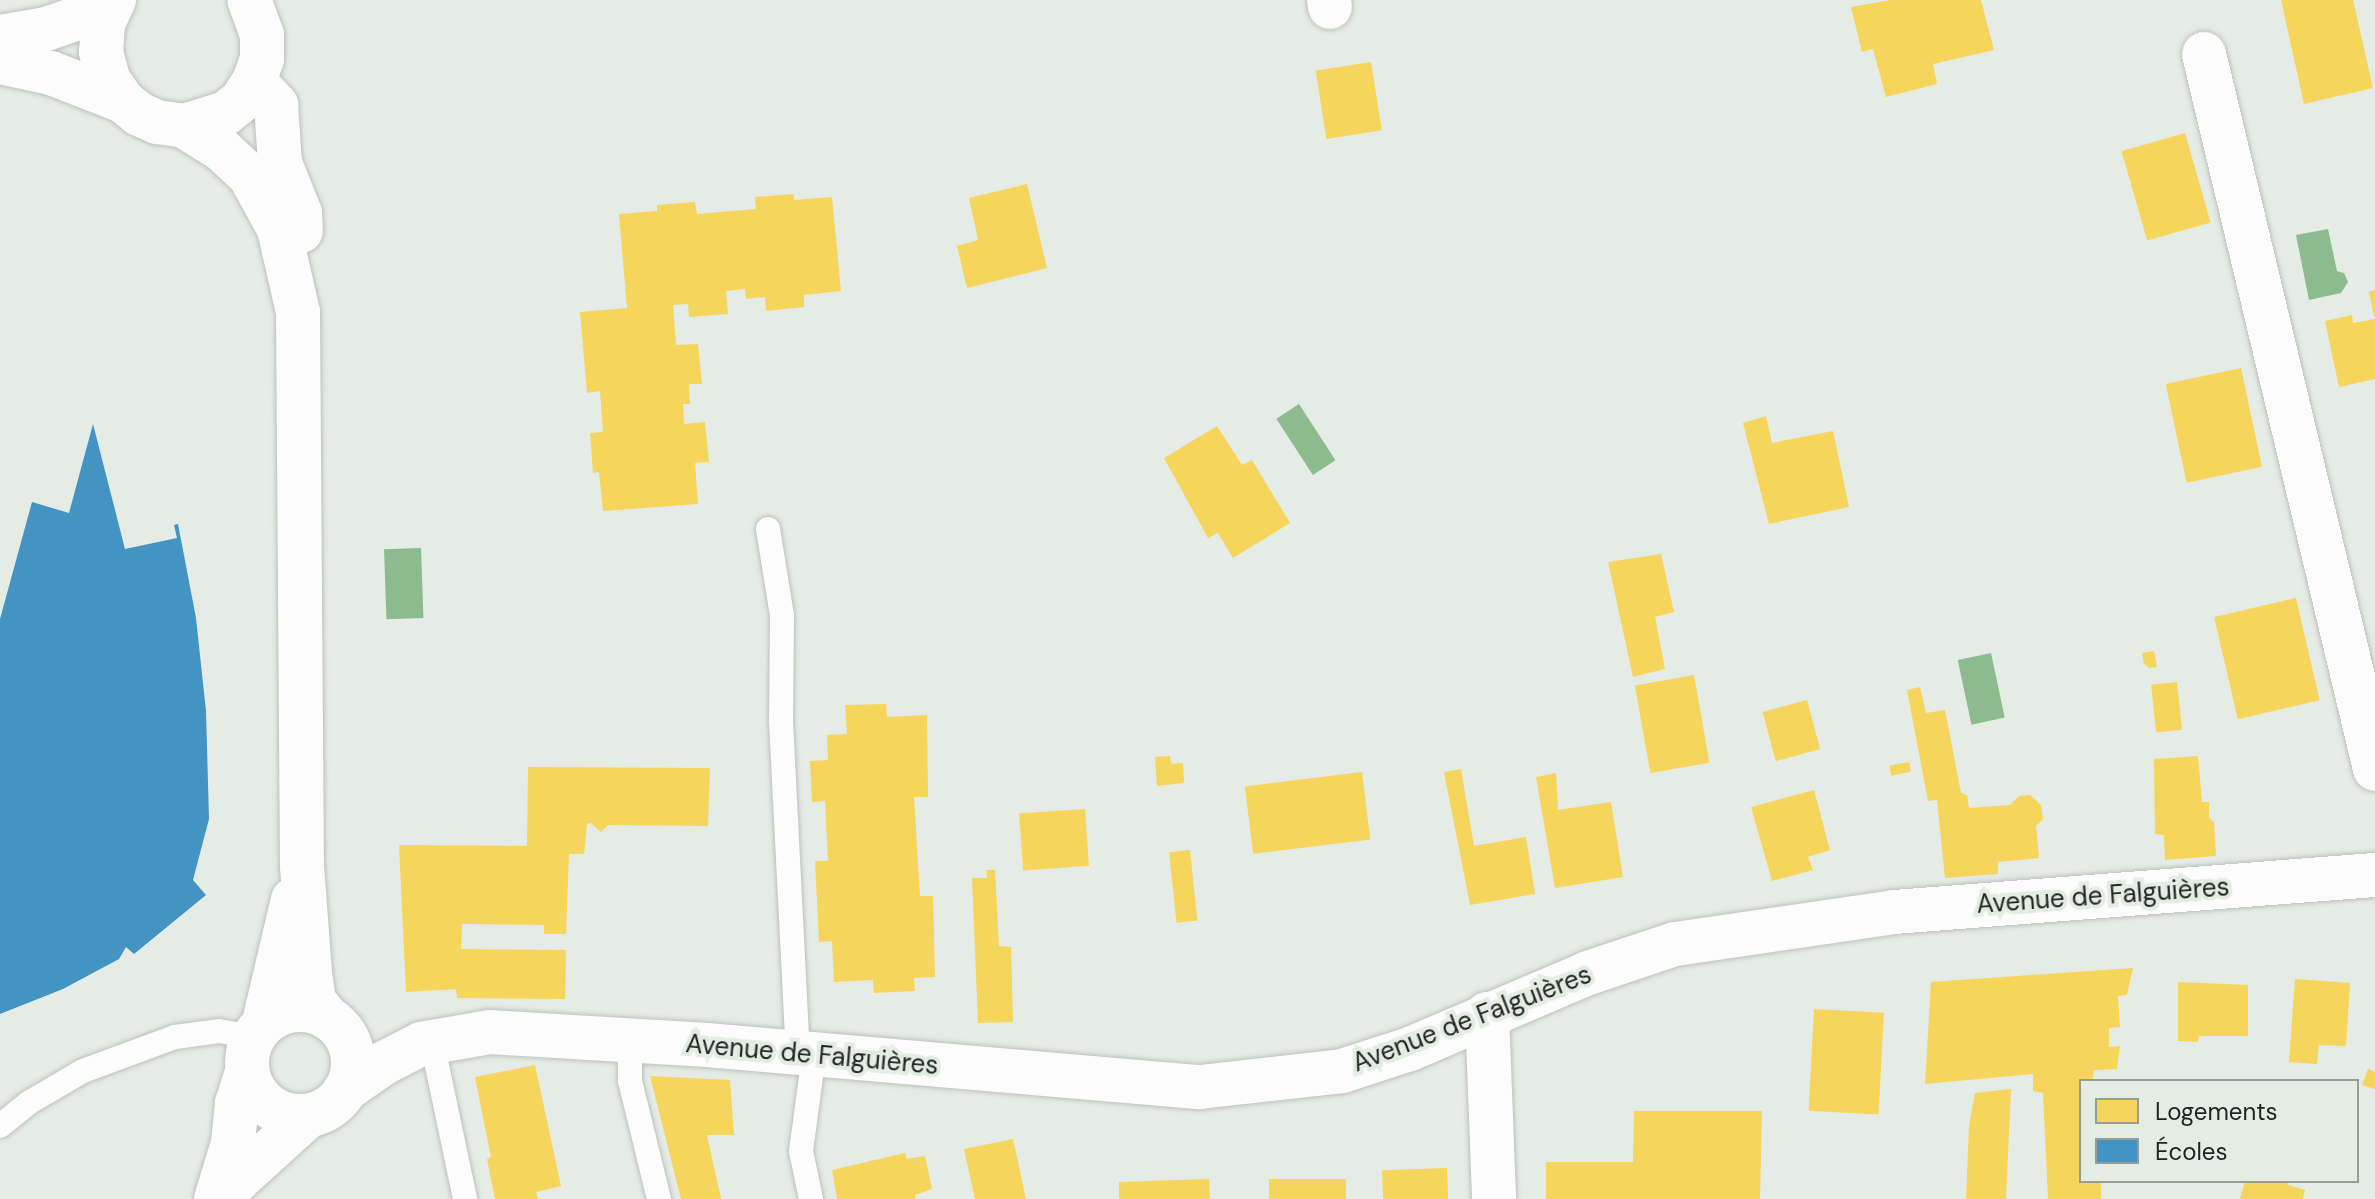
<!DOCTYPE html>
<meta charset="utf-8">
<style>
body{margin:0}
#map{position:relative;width:2375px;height:1199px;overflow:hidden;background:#e5ebe5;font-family:"DM Sans",sans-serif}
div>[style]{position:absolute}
.water>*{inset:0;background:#8dbb90;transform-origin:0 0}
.homes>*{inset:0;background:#f6d55c;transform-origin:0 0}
.schools>*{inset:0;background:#4393c3}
.roads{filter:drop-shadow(0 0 2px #bcc1bc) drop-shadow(0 0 2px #bcc1bc)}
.lane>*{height:24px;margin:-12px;padding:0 12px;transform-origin:12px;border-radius:12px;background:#fbfcfb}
.street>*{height:44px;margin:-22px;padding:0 22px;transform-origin:22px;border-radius:22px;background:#fbfcfb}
.secondary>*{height:44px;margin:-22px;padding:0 22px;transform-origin:22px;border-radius:22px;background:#fbfcfb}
.secondary>.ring{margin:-22px;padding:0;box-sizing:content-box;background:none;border:44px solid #fbfcfb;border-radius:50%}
span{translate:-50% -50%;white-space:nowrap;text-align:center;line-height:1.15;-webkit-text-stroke:8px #e3ede3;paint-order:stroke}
.street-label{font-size:26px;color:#212521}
.legend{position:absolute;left:2079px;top:1079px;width:280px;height:104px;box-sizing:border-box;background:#e3ede3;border:2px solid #959d95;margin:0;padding:10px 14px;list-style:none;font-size:24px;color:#212521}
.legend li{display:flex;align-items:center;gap:16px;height:40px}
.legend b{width:40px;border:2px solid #959d95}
</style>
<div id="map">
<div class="water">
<div style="clip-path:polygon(2328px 229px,2337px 271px,2344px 273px,2348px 282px,2341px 293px,2309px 300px,2296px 235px)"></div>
<div style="left:1299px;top:404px;width:67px;height:27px;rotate:57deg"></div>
<div style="left:421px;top:548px;width:70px;height:37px;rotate:88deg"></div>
<div style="left:1991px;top:653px;width:66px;height:34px;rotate:78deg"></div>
</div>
<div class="homes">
<div style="clip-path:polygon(1890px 0,1981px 0,1994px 50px,1933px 64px,1937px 84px,1886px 97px,1873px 49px,1862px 52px,1851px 7px)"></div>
<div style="clip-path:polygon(2281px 0,2353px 0,2373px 88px,2304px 104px)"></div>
<div style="left:1371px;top:62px;width:69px;height:56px;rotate:81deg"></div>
<div style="left:2185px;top:133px;width:93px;height:66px;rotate:74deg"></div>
<div style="clip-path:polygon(1027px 184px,1047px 268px,967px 288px,957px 246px,978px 240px,969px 198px)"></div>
<div style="clip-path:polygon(794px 194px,794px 200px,832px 197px,841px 291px,804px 295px,804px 307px,766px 311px,765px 297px,746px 299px,745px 289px,726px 291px,728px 314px,689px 317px,688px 304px,673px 305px,676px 345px,698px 344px,702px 384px,689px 384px,690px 404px,683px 404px,684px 424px,705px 422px,709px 462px,695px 463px,698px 504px,603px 511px,599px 472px,593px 473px,590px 433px,603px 432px,600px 391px,587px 393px,580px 312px,627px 308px,619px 214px,657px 211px,657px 205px,695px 202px,697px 214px,756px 209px,755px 197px)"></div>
<div style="clip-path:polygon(2375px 290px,2375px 316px,2374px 316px,2369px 292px)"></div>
<div style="clip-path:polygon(2352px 315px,2353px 323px,2375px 319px,2375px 379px,2339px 387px,2325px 321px)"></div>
<div style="left:2241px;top:368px;width:101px;height:77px;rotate:78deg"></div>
<div style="clip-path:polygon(1766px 416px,1772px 443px,1833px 431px,1849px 507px,1769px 524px,1743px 423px)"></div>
<div style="clip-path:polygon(1217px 426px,1242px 465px,1252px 460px,1290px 523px,1233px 558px,1218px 533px,1208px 538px,1164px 458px)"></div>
<div style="clip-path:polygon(1661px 554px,1674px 612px,1655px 617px,1665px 669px,1633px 677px,1608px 562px)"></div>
<div style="left:2296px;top:598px;width:105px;height:84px;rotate:77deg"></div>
<div style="clip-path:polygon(2154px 651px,2157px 667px,2149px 668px,2144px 664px,2142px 653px)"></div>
<div style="left:1694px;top:675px;width:89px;height:60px;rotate:80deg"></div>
<div style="left:2177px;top:682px;width:48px;height:26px;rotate:84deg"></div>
<div style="clip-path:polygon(1920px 687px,1926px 713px,1945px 710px,1961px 793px,1967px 795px,1969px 808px,2010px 805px,2019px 796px,2030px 795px,2041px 805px,2043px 819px,2036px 826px,2039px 858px,1998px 862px,1998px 874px,1945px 878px,1937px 800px,1928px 801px,1907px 690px)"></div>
<div style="left:1807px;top:700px;width:51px;height:46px;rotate:75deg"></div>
<div style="clip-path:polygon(886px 704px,887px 717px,927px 715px,928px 797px,914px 797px,920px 896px,933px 896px,935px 977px,914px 978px,915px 991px,874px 993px,873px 980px,834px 982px,832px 941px,819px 942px,815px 861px,828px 861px,825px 801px,812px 802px,810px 761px,828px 760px,827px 735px,847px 734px,845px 705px)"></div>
<div style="clip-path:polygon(1170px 756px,1171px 764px,1183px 763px,1184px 783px,1157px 786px,1155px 757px)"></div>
<div style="clip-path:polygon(2198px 756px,2202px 802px,2209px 802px,2209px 818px,2214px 822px,2216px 856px,2165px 860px,2164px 835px,2155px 834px,2154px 759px)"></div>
<div style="left:1909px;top:762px;width:10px;height:20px;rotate:79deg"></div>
<div style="clip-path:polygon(528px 767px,710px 768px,708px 826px,608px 825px,601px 832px,591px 823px,587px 824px,584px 854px,569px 854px,566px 934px,544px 934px,544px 925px,462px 924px,461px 949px,566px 950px,565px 999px,457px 998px,456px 989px,406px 992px,399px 845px,527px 846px)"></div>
<div style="clip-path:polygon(1461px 769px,1474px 846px,1526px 837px,1535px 894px,1470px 905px,1444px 772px)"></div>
<div style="left:1362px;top:772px;width:68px;height:118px;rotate:83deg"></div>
<div style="clip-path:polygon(1556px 773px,1558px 810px,1611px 802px,1623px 877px,1555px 888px,1536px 777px)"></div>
<div style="clip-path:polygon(1814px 790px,1830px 850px,1808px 857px,1813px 870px,1772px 881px,1751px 807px)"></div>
<div style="left:1085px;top:809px;width:57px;height:66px;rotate:86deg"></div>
<div style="left:1190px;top:850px;width:71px;height:21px;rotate:84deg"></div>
<div style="clip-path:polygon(986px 870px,995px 870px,999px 946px,1011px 947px,1013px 1022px,978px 1023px,972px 878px,987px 878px)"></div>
<div style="clip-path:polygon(2133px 968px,2127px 995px,2118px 996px,2120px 1027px,2109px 1028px,2109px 1047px,2120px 1046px,2117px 1069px,2094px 1070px,2093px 1081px,2081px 1081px,2081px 1181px,2101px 1181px,2101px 1199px,2048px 1199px,2043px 1093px,2033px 1091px,2033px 1074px,1925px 1084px,1931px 982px)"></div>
<div style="clip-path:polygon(2295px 979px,2350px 983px,2346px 1046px,2319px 1045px,2317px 1064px,2289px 1062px)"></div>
<div style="clip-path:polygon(2178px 982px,2248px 985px,2248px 1036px,2199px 1036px,2198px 1042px,2178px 1041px)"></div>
<div style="left:1814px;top:1009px;width:70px;height:102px;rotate:3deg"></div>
<div style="clip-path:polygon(535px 1065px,561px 1186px,536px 1192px,538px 1199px,495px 1199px,487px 1159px,491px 1157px,475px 1077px)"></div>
<div style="clip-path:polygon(2368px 1069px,2375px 1072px,2375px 1089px,2362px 1085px)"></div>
<div style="clip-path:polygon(650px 1076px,730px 1080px,734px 1135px,707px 1135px,721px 1199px,681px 1199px)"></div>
<div style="clip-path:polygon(2011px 1089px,2006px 1199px,1966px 1199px,1969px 1126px,1975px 1093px)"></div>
<div style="clip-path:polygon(1634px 1111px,1762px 1111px,1760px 1199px,1546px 1199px,1546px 1162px,1633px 1162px)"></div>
<div style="clip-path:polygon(1013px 1139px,1026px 1199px,975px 1199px,964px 1149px)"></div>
<div style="clip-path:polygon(905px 1153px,907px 1159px,925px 1156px,932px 1189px,915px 1195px,915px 1199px,837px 1199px,832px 1170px)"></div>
<div style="left:1447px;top:1168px;width:31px;height:65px;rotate:88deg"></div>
<div style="clip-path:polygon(1209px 1179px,1210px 1199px,1119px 1199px,1119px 1182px)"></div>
<div style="left:1346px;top:1179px;width:20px;height:77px;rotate:90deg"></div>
<div style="clip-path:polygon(2245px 1181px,2289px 1181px,2288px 1185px,2305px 1190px,2303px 1199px,2245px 1199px,2240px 1198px)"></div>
</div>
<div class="schools">
<div style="clip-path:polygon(93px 424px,125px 549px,177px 538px,174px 525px,178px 524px,196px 618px,206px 711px,209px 819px,193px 880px,206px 895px,134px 954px,126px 947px,119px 959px,63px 989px,0 1014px,0 619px,32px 502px,69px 513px)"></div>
</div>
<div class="roads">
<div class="lane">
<div style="left:768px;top:529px;width:87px;rotate:80.8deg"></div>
<div style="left:782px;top:615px;width:106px;rotate:90.5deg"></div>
<div style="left:781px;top:721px;width:333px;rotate:87.1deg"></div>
<div style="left:630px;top:1040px;width:41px;rotate:90deg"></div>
<div style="left:630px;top:1081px;width:122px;rotate:76.2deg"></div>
<div style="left:432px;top:1042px;width:160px;rotate:78.1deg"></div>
<div style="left:0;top:1126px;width:38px;rotate:-39deg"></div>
<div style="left:30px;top:1102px;width:61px;rotate:-30.3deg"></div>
<div style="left:83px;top:1071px;width:98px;rotate:-20.3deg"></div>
<div style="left:175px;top:1037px;width:44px;rotate:-7.8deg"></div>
<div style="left:219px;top:1031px;width:35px;rotate:10deg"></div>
<div style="left:811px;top:1199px;width:49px;rotate:-101.8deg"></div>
<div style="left:801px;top:1151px;width:97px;rotate:-82.3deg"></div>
</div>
<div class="street">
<div style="left:1329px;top:0;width:7px;rotate:82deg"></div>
<div style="left:2204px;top:54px;width:735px;rotate:76.55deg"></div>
<div style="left:1487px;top:1014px;width:185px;rotate:87.8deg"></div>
</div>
<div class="secondary">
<div style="left:114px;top:0;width:26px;rotate:115deg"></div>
<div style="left:103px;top:24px;width:28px;rotate:94deg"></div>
<div style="left:101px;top:52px;width:28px;rotate:75deg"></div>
<div style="left:108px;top:79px;width:27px;rotate:56deg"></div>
<div style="left:123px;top:101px;width:21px;rotate:39deg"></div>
<div style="left:139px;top:114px;width:20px;rotate:24deg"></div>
<div style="left:157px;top:122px;width:27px;rotate:8deg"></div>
<div style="left:184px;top:126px;width:44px;rotate:-17.2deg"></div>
<div style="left:226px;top:113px;width:21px;rotate:-39deg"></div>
<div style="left:242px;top:100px;width:22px;rotate:-58deg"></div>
<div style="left:254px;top:81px;width:23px;rotate:-70deg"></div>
<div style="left:262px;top:59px;width:24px;rotate:-90deg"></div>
<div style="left:262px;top:35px;width:37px;rotate:-110deg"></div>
<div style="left:0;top:37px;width:47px;rotate:-9.9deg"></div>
<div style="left:46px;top:29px;width:34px;rotate:-19deg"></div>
<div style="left:78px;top:18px;width:39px;rotate:-27deg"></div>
<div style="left:0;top:62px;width:52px;rotate:12.2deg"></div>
<div style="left:51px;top:73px;width:77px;rotate:21.3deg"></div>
<div style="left:254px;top:81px;width:33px;rotate:47deg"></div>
<div style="left:276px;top:105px;width:58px;rotate:86.1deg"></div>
<div style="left:280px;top:163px;width:54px;rotate:68.2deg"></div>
<div style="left:300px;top:213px;width:18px;rotate:87deg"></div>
<div style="left:184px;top:126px;width:44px;rotate:31.9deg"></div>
<div style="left:221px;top:149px;width:40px;rotate:43deg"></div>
<div style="left:250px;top:176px;width:60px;rotate:61.3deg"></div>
<div style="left:279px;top:229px;width:85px;rotate:77.1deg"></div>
<div style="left:298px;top:312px;width:554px;rotate:89.59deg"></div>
<div style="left:302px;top:866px;width:107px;rotate:85.7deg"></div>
<div style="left:310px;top:973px;width:28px;rotate:82deg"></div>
<div style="left:314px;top:1001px;width:22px;rotate:51deg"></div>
<div class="ring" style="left:247px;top:1010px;width:62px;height:62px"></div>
<div style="left:264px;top:1022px;width:126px;rotate:-76.7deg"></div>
<div style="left:345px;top:1090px;width:47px;rotate:-34.7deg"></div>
<div style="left:384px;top:1063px;width:42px;rotate:-27.2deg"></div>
<div style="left:421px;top:1044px;width:70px;rotate:-9.9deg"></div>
<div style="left:490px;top:1032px;width:217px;rotate:3.4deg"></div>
<div style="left:707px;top:1045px;width:495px;rotate:4.9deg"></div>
<div style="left:1200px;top:1087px;width:143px;rotate:-6.4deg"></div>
<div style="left:1342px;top:1071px;width:71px;rotate:-17.9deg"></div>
<div style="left:1410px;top:1049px;width:194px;rotate:-23.1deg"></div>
<div style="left:1588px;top:973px;width:92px;rotate:-18.4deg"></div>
<div style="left:1675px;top:944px;width:221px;rotate:-8.3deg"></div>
<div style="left:1894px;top:912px;width:482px;rotate:-4.4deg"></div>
<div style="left:219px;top:1197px;width:120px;rotate:-42.3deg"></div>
<div style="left:216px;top:1199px;width:59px;rotate:-73.1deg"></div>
<div style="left:233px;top:1143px;width:40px;rotate:-84.3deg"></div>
<div style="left:237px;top:1103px;width:33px;rotate:-72deg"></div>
</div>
</div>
<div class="street-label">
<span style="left:2103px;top:896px;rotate:-4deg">Avenue de Falguières</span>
<span style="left:1472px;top:1019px;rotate:-21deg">Avenue de Falguières</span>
<span style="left:812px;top:1055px;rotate:5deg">Avenue de Falguières</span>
</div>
<ul class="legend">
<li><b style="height:22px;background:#f6d55c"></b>Logements</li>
<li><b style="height:22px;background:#4393c3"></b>Écoles</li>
</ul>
</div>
